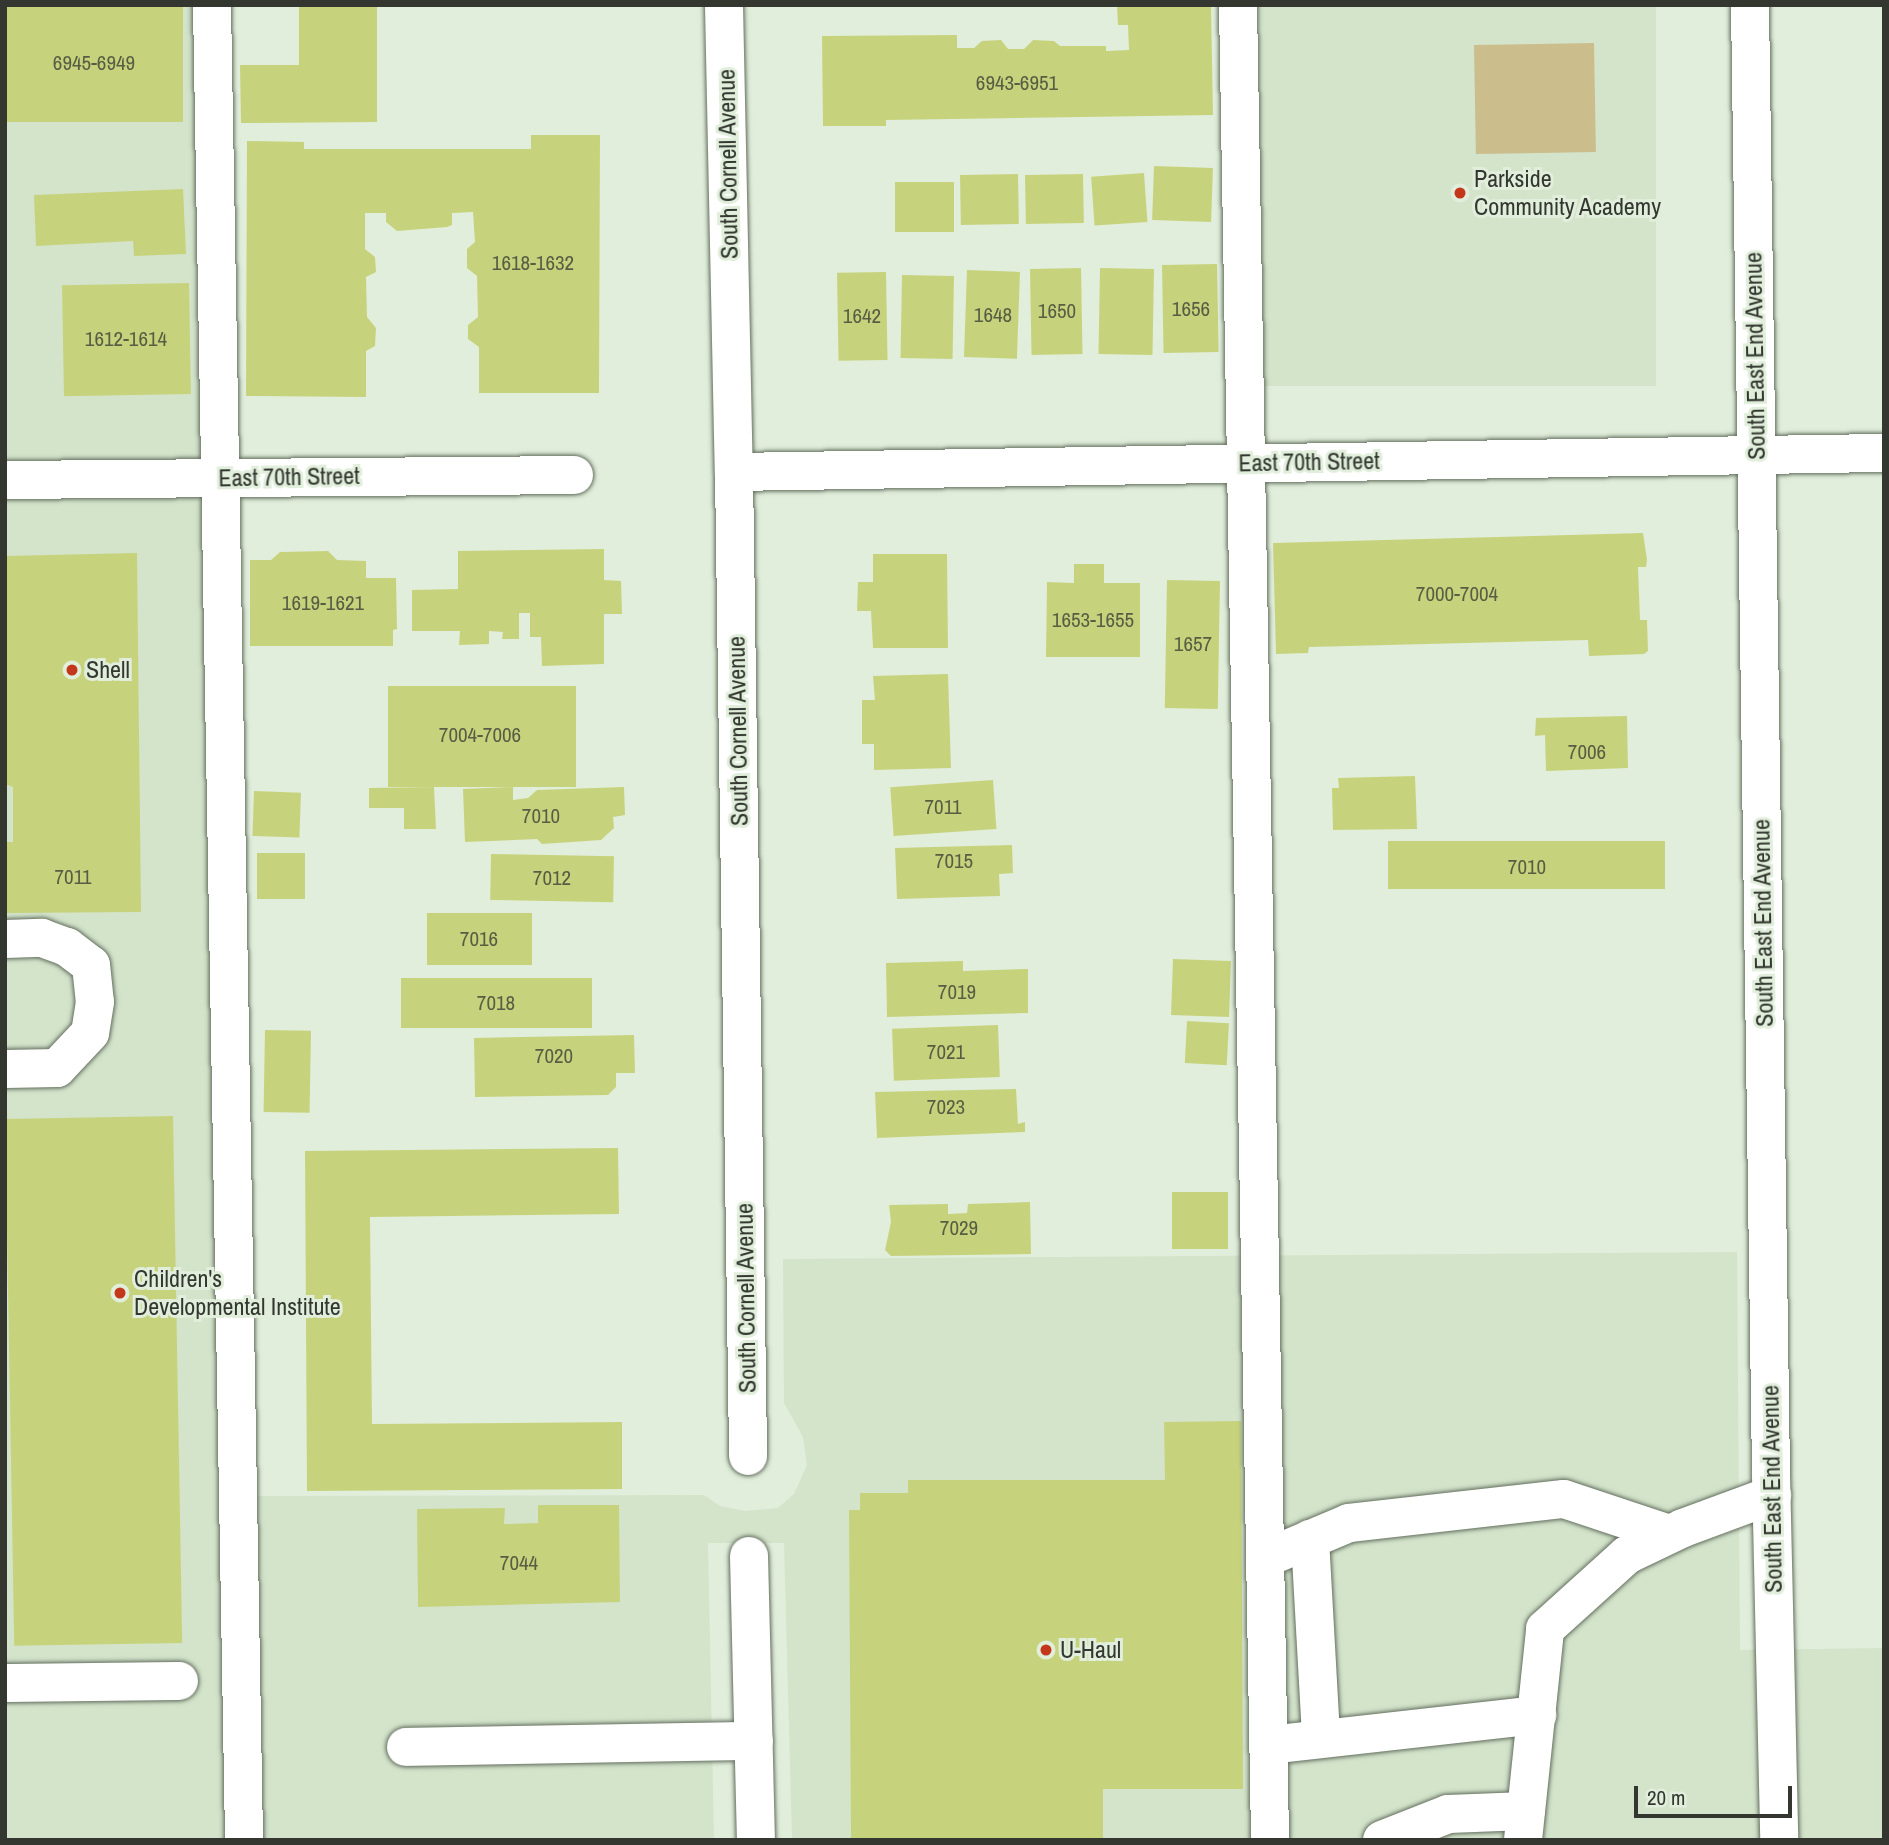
<!DOCTYPE html>
<style>
body{margin:0}
#map{position:relative;width:1889px;height:1845px;overflow:hidden;background:#e1eedb;font-family:"Archivo Narrow",sans-serif}
div>[style]{position:absolute}
.built>*{inset:0;background:#d3e4cb;transform-origin:0 0}
.green>*{inset:0;background:#cbbd8c;transform-origin:0 0}
.building>*{inset:0;background:#c7d37c;transform-origin:0 0}
.roads{filter:drop-shadow(0 0 2px #646f5f) drop-shadow(0 0 2px #646f5f)}
.minor>*{height:38px;margin:-19px;padding:0 19px;transform-origin:19px;border-radius:19px;background:#fff}
.dots>*{width:19px;height:19px;translate:-50% -50%;box-sizing:border-box;border:4px solid #e1eedb;border-radius:50%}
span{translate:-50% -50%;white-space:nowrap;text-align:center;line-height:1.15;-webkit-text-stroke:6px #e1eedb;paint-order:stroke}
.number-label{font-size:21px;color:#585e43}
.number-label span{-webkit-text-stroke-width:0}
.street-label{font-size:24px;color:#333730}
.poi-label{font-size:24px;color:#333730}
.left{translate:0 -50%;text-align:left}
.frame{position:absolute;inset:0;border:7px solid #333730;pointer-events:none}
.scale{position:absolute;left:1634px;top:1786px;width:158px;height:32px;box-sizing:border-box;border:4px solid #333730;border-top:0;padding-left:9px;font-size:21px;line-height:24px;white-space:nowrap;color:#333730;-webkit-text-stroke:5px #e1eedb;paint-order:stroke}
</style>
<div id="map">
<div class="built">
<div style="clip-path:polygon(5px 5px,212px 5px,239px 1496px,704px 1495px,720px 1506px,745px 1511px,778px 1508px,794px 1494px,807px 1465px,803px 1437px,784px 1403px,783px 1259px,1737px 1252px,1740px 1650px,1884px 1648px,1884px 1840px,792px 1840px,784px 1543px,708px 1543px,714px 1840px,5px 1840px)"></div>
<div style="left:1258px;top:5px;width:398px;height:381px"></div>
</div>
<div class="green">
<div style="left:1594px;top:43px;width:109px;height:120px;rotate:89deg"></div>
</div>
<div class="building">
<div style="left:5px;top:5px;width:178px;height:117px"></div>
<div style="clip-path:polygon(299px 5px,377px 7px,377px 122px,241px 123px,240px 65px,299px 65px)"></div>
<div style="clip-path:polygon(1117px 5px,1211px 5px,1213px 115px,886px 120px,886px 126px,823px 126px,822px 36px,957px 35px,957px 48px,974px 48px,982px 41px,1001px 40px,1008px 49px,1024px 49px,1033px 40px,1054px 41px,1060px 46px,1106px 46px,1106px 51px,1129px 50px,1128px 25px,1118px 25px)"></div>
<div style="clip-path:polygon(531px 135px,600px 135px,599px 393px,479px 393px,479px 347px,468px 339px,468px 325px,478px 317px,477px 276px,467px 268px,467px 249px,475px 242px,473px 212px,452px 213px,452px 225px,447px 227px,397px 231px,386px 222px,386px 213px,365px 213px,365px 249px,375px 257px,376px 272px,366px 277px,367px 317px,376px 328px,375px 346px,366px 351px,366px 397px,246px 396px,247px 141px,304px 142px,304px 149px,531px 149px)"></div>
<div style="left:1154px;top:166px;width:59px;height:54px;rotate:2deg"></div>
<div style="left:1144px;top:173px;width:49px;height:53px;rotate:86deg"></div>
<div style="left:1018px;top:174px;width:50px;height:58px;rotate:89deg"></div>
<div style="left:1083px;top:174px;width:49px;height:58px;rotate:89deg"></div>
<div style="left:954px;top:182px;width:50px;height:59px;rotate:90deg"></div>
<div style="clip-path:polygon(183px 189px,186px 254px,134px 256px,133px 241px,36px 246px,34px 195px)"></div>
<div style="left:1217px;top:264px;width:88px;height:55px;rotate:89deg"></div>
<div style="left:1081px;top:268px;width:86px;height:51px;rotate:89deg"></div>
<div style="left:1100px;top:268px;width:54px;height:86px;rotate:1deg"></div>
<div style="left:967px;top:270px;width:53px;height:87px;rotate:2deg"></div>
<div style="left:886px;top:272px;width:88px;height:49px;rotate:89deg"></div>
<div style="left:902px;top:275px;width:52px;height:83px;rotate:1deg"></div>
<div style="left:189px;top:283px;width:111px;height:127px;rotate:89deg"></div>
<div style="clip-path:polygon(1643px 533px,1647px 560px,1646px 567px,1638px 567px,1640px 620px,1647px 620px,1648px 651px,1644px 654px,1589px 656px,1588px 640px,1309px 647px,1308px 653px,1276px 654px,1273px 543px)"></div>
<div style="clip-path:polygon(604px 549px,604px 580px,621px 581px,622px 614px,604px 614px,604px 664px,542px 666px,541px 637px,530px 637px,530px 613px,519px 613px,519px 639px,502px 639px,503px 632px,489px 631px,489px 644px,459px 645px,460px 631px,412px 631px,412px 590px,458px 589px,458px 551px)"></div>
<div style="clip-path:polygon(328px 551px,337px 560px,366px 561px,366px 578px,396px 578px,397px 629px,393px 630px,393px 646px,250px 646px,250px 560px,271px 560px,280px 552px)"></div>
<div style="clip-path:polygon(137px 553px,141px 912px,5px 913px,5px 842px,13px 842px,13px 787px,5px 784px,5px 556px)"></div>
<div style="clip-path:polygon(873px 554px,947px 554px,948px 648px,873px 648px,871px 611px,857px 611px,858px 582px,873px 582px)"></div>
<div style="clip-path:polygon(1074px 564px,1104px 564px,1104px 583px,1140px 583px,1140px 657px,1046px 657px,1047px 582px,1074px 583px)"></div>
<div style="left:1167px;top:580px;width:53px;height:128px;rotate:1deg"></div>
<div style="clip-path:polygon(948px 674px,951px 768px,874px 770px,874px 744px,862px 744px,862px 700px,875px 700px,873px 676px)"></div>
<div style="left:388px;top:686px;width:188px;height:101px"></div>
<div style="clip-path:polygon(1627px 716px,1628px 768px,1546px 771px,1545px 735px,1535px 736px,1536px 718px)"></div>
<div style="clip-path:polygon(1415px 776px,1417px 829px,1333px 830px,1332px 788px,1339px 788px,1338px 778px)"></div>
<div style="left:993px;top:780px;width:49px;height:103px;rotate:86deg"></div>
<div style="clip-path:polygon(434px 787px,436px 829px,404px 829px,404px 808px,369px 808px,369px 788px)"></div>
<div style="clip-path:polygon(513px 787px,513px 800px,528px 798px,537px 790px,624px 787px,625px 815px,613px 817px,614px 828px,601px 840px,542px 844px,537px 839px,465px 842px,463px 789px)"></div>
<div style="left:254px;top:791px;width:47px;height:45px;rotate:2deg"></div>
<div style="left:1665px;top:841px;width:48px;height:277px;rotate:90deg"></div>
<div style="clip-path:polygon(1012px 845px,1013px 873px,999px 874px,1000px 896px,897px 899px,895px 848px)"></div>
<div style="left:305px;top:853px;width:46px;height:48px;rotate:90deg"></div>
<div style="left:491px;top:854px;width:123px;height:46px;rotate:1deg"></div>
<div style="left:427px;top:913px;width:105px;height:52px"></div>
<div style="left:1173px;top:959px;width:58px;height:56px;rotate:2deg"></div>
<div style="clip-path:polygon(963px 961px,963px 971px,1028px 969px,1028px 1013px,887px 1017px,886px 963px)"></div>
<div style="left:401px;top:978px;width:191px;height:50px"></div>
<div style="left:1187px;top:1021px;width:42px;height:42px;rotate:3deg"></div>
<div style="left:998px;top:1025px;width:52px;height:106px;rotate:88deg"></div>
<div style="left:265px;top:1030px;width:46px;height:82px;rotate:1deg"></div>
<div style="clip-path:polygon(634px 1035px,635px 1073px,616px 1073px,616px 1087px,608px 1095px,475px 1097px,474px 1038px)"></div>
<div style="clip-path:polygon(1016px 1089px,1018px 1124px,1025px 1122px,1025px 1132px,877px 1138px,875px 1092px)"></div>
<div style="left:173px;top:1116px;width:527px;height:168px;rotate:89deg"></div>
<div style="clip-path:polygon(618px 1148px,619px 1214px,370px 1217px,372px 1424px,622px 1422px,622px 1489px,307px 1491px,305px 1151px)"></div>
<div style="left:1228px;top:1192px;width:57px;height:56px;rotate:90deg"></div>
<div style="clip-path:polygon(1030px 1202px,1031px 1254px,891px 1256px,885px 1250px,891px 1222px,889px 1205px,948px 1204px,948px 1214px,967px 1213px,968px 1204px)"></div>
<div style="clip-path:polygon(1241px 1421px,1243px 1789px,1103px 1789px,1103px 1840px,851px 1840px,849px 1510px,860px 1510px,860px 1493px,908px 1493px,908px 1480px,1165px 1480px,1164px 1422px)"></div>
<div style="clip-path:polygon(538px 1505px,619px 1505px,620px 1602px,418px 1607px,417px 1509px,505px 1508px,504px 1524px,538px 1523px)"></div>
</div>
<div class="roads">
<div class="minor">
<div style="left:212px;top:5px;width:1835px;rotate:89deg"></div>
<div style="left:724px;top:5px;width:467px;rotate:88.8deg"></div>
<div style="left:734px;top:472px;width:984px;rotate:89.18deg"></div>
<div style="left:1238px;top:5px;width:1835px;rotate:89deg"></div>
<div style="left:1750px;top:5px;width:1470px;rotate:89.18deg"></div>
<div style="left:1771px;top:1475px;width:365px;rotate:88.7deg"></div>
<div style="left:734px;top:472px;width:1150px;rotate:-0.95deg"></div>
<div style="left:5px;top:480px;width:569px;rotate:-0.5deg"></div>
<div style="left:5px;top:939px;width:37px;rotate:-2deg"></div>
<div style="left:42px;top:938px;width:27px;rotate:20deg"></div>
<div style="left:67px;top:947px;width:30px;rotate:37deg"></div>
<div style="left:91px;top:965px;width:37px;rotate:84deg"></div>
<div style="left:95px;top:1002px;width:31px;rotate:99deg"></div>
<div style="left:90px;top:1033px;width:48px;rotate:133.3deg"></div>
<div style="left:57px;top:1068px;width:52px;rotate:178.9deg"></div>
<div style="left:1310px;top:1539px;width:198px;rotate:86.8deg"></div>
<div style="left:749px;top:1556px;width:284px;rotate:88.6deg"></div>
<div style="left:1266px;top:1558px;width:90px;rotate:-22.9deg"></div>
<div style="left:1349px;top:1523px;width:216px;rotate:-6.4deg"></div>
<div style="left:1564px;top:1499px;width:111px;rotate:18.4deg"></div>
<div style="left:5px;top:1683px;width:174px;rotate:-0.7deg"></div>
<div style="left:1269px;top:1745px;width:270px;rotate:-6.4deg"></div>
<div style="left:406px;top:1747px;width:348px;rotate:-1deg"></div>
<div style="left:1382px;top:1840px;width:71px;rotate:-21.5deg"></div>
<div style="left:1448px;top:1814px;width:78px;rotate:-2.2deg"></div>
<div style="left:1523px;top:1840px;width:212px;rotate:-84deg"></div>
<div style="left:1545px;top:1629px;width:110px;rotate:-42.1deg"></div>
<div style="left:1627px;top:1555px;width:62px;rotate:-25.7deg"></div>
<div style="left:1683px;top:1528px;width:95px;rotate:-20.3deg"></div>
</div>
</div>
<div class="dots">
<div style="left:1460px;top:193px;background:#c3381a"></div>
<div style="left:72px;top:670px;background:#c3381a"></div>
<div style="left:120px;top:1293px;background:#c3381a"></div>
<div style="left:1046px;top:1650px;background:#c3381a"></div>
</div>
<div class="number-label">
<span style="left:94px;top:63px">6945-6949</span>
<span style="left:1017px;top:83px">6943-6951</span>
<span style="left:533px;top:263px">1618-1632</span>
<span style="left:1191px;top:309px">1656</span>
<span style="left:1057px;top:311px">1650</span>
<span style="left:993px;top:315px">1648</span>
<span style="left:862px;top:316px">1642</span>
<span style="left:126px;top:339px">1612-1614</span>
<span style="left:1457px;top:594px">7000-7004</span>
<span style="left:323px;top:603px">1619-1621</span>
<span style="left:1093px;top:620px">1653-1655</span>
<span style="left:1193px;top:644px">1657</span>
<span style="left:480px;top:735px">7004-7006</span>
<span style="left:1587px;top:752px">7006</span>
<span style="left:943px;top:807px">7011</span>
<span style="left:541px;top:816px">7010</span>
<span style="left:954px;top:861px">7015</span>
<span style="left:1527px;top:867px">7010</span>
<span style="left:73px;top:877px">7011</span>
<span style="left:552px;top:878px">7012</span>
<span style="left:479px;top:939px">7016</span>
<span style="left:957px;top:992px">7019</span>
<span style="left:496px;top:1003px">7018</span>
<span style="left:946px;top:1052px">7021</span>
<span style="left:554px;top:1056px">7020</span>
<span style="left:946px;top:1107px">7023</span>
<span style="left:959px;top:1228px">7029</span>
<span style="left:519px;top:1563px">7044</span>
</div>
<div class="street-label">
<span style="left:728px;top:164px;rotate:-91deg">South Cornell Avenue</span>
<span style="left:1755px;top:356px;rotate:-91deg">South East End Avenue</span>
<span style="left:1309px;top:462px;rotate:-1deg">East 70th Street</span>
<span style="left:289px;top:477px;rotate:-1deg">East 70th Street</span>
<span style="left:738px;top:731px;rotate:-91deg">South Cornell Avenue</span>
<span style="left:1763px;top:923px;rotate:-91deg">South East End Avenue</span>
<span style="left:746px;top:1298px;rotate:-91deg">South Cornell Avenue</span>
<span style="left:1772px;top:1489px;rotate:-91deg">South East End Avenue</span>
</div>
<div class="poi-label">
<span class="left" style="left:1474px;top:193px">Parkside<br>Community Academy</span>
<span class="left" style="left:86px;top:670px">Shell</span>
<span class="left" style="left:134px;top:1293px">Children's<br>Developmental Institute</span>
<span class="left" style="left:1060px;top:1650px">U-Haul</span>
</div>
<div class="frame"></div>
<div class="scale">20 m</div>
</div>
